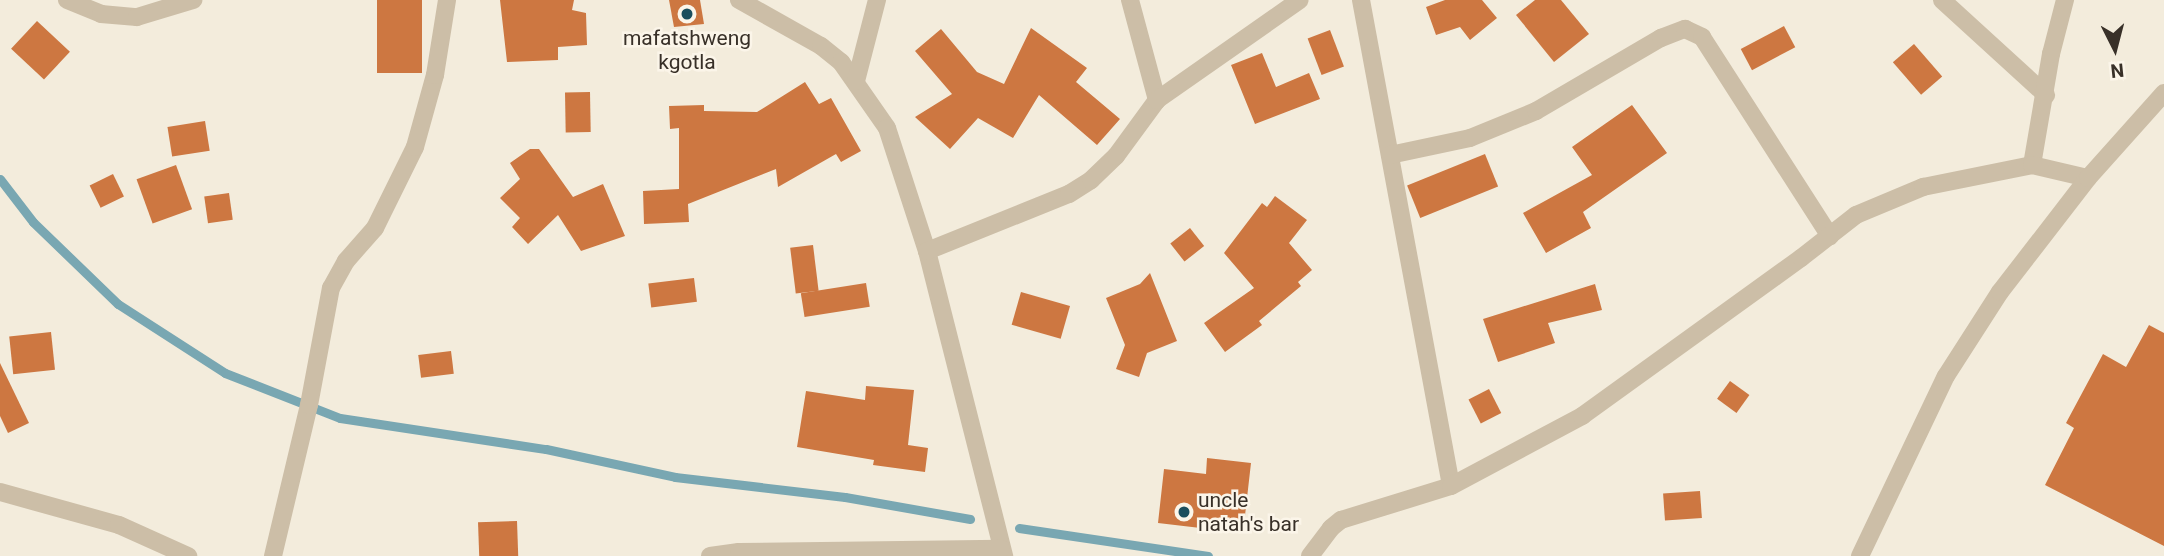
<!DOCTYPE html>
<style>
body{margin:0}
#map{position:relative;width:2164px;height:556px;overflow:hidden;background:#f3ecdc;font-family:Roboto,sans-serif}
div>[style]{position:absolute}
.stream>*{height:9px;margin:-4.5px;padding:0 4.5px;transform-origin:4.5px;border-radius:4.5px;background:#79a7b2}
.building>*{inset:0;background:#cd7741;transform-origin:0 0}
.minor>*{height:18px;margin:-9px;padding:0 9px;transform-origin:9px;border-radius:9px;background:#ccbea7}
.dots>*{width:19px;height:19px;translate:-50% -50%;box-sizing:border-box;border:4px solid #fbf5e9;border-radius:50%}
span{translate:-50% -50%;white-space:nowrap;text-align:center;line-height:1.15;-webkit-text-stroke:5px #fbf5e9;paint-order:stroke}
.poi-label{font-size:21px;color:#383028}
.left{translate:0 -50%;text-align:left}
.north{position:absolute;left:2080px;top:14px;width:70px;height:70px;-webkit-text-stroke:5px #fbf5e9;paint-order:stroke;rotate:174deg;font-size:19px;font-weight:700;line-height:28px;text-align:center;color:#383028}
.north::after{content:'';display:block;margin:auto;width:24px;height:32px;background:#383028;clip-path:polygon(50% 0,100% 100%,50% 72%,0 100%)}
</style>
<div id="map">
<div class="stream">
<div style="left:0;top:179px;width:54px;rotate:52.5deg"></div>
<div style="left:33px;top:222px;width:118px;rotate:44deg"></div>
<div style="left:118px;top:304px;width:127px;rotate:32.8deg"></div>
<div style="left:225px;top:373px;width:123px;rotate:21.4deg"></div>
<div style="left:340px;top:418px;width:208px;rotate:8.6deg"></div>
<div style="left:546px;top:449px;width:132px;rotate:12.2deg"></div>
<div style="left:675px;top:477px;width:171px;rotate:6.7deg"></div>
<div style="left:845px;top:497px;width:127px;rotate:10deg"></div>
<div style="left:1019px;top:528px;width:191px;rotate:8.4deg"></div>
</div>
<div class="building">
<div style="left:377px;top:0;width:45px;height:73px"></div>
<div style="clip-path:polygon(500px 0,574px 0,572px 10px,586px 13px,587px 45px,558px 47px,558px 60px,507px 62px)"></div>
<div style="clip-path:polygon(669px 0,700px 0,704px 24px,674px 27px)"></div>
<div style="clip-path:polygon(1445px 0,1482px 0,1497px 18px,1470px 40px,1460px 27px,1436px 35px,1426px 7px)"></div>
<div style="clip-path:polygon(1535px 0,1561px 0,1589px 34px,1554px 62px,1516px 15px)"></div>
<div style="left:37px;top:21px;width:45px;height:38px;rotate:43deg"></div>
<div style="left:1784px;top:26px;width:24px;height:49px;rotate:62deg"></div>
<div style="clip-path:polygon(1031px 28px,1087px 68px,1076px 82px,1120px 119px,1097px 145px,1039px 95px,1013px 138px,978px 118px,950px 149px,915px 117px,952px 94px,915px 51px,941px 29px,977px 72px,1004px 84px)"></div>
<div style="left:1330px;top:30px;width:39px;height:24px;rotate:69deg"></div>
<div style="left:1914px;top:44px;width:43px;height:28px;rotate:49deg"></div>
<div style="clip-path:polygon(1262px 53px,1276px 87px,1309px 73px,1320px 99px,1255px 124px,1231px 65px)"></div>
<div style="clip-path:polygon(805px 82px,819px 104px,831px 98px,861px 151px,841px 162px,836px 154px,778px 187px,776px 169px,688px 204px,689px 222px,644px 224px,643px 191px,679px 189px,679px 128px,670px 129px,669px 106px,704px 105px,704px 111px,757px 112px)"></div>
<div style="left:590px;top:92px;width:40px;height:25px;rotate:89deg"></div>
<div style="clip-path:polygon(1632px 105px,1667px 153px,1583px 212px,1591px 228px,1546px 253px,1523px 213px,1592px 175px,1572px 147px)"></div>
<div style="left:205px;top:121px;width:30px;height:38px;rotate:81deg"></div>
<div style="clip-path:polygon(530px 149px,539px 149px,573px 197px,603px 184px,625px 236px,581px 251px,558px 215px,528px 244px,512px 227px,520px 218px,500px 198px,520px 179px,510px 163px)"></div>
<div style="left:1485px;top:154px;width:35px;height:84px;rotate:68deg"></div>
<div style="left:176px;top:165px;width:47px;height:42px;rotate:70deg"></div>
<div style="left:113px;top:174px;width:25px;height:26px;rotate:64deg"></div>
<div style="left:229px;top:193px;width:27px;height:25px;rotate:82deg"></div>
<div style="clip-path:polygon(1275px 196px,1307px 220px,1289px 243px,1312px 270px,1298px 282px,1301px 286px,1259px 321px,1262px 325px,1225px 352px,1204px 323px,1254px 288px,1224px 253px,1262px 203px,1267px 207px)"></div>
<div style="left:1190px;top:228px;width:23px;height:25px;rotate:52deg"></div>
<div style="left:813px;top:245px;width:46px;height:23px;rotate:83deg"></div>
<div style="clip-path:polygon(1150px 273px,1177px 341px,1147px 353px,1139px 377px,1116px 369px,1125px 345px,1106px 298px,1140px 284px)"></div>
<div style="left:694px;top:278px;width:24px;height:46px;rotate:83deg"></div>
<div style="left:866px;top:283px;width:24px;height:66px;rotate:81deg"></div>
<div style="clip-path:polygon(1595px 284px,1602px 310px,1548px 323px,1555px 343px,1498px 362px,1483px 319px)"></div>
<div style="left:1021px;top:292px;width:51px;height:34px;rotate:16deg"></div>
<div style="clip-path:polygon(2149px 325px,2164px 333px,2164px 546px,2045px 485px,2074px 428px,2066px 423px,2103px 354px,2126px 367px)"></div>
<div style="left:51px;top:332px;width:38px;height:42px;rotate:84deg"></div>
<div style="left:451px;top:351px;width:23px;height:33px;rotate:83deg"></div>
<div style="clip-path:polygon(0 363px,29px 423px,8px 433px,0 416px)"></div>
<div style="left:1730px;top:381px;width:24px;height:22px;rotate:36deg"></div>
<div style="clip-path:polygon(866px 386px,914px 390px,908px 445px,928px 448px,925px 472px,873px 465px,874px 460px,797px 447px,806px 391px,865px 400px)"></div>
<div style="left:1489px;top:389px;width:27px;height:23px;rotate:63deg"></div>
<div style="clip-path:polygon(1207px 458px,1251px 463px,1243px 533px,1158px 523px,1164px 469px,1206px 474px)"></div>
<div style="left:1700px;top:491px;width:27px;height:37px;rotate:86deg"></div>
<div style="left:517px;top:521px;width:35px;height:39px;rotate:88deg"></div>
</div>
<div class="minor">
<div style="left:67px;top:0;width:37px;rotate:22deg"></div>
<div style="left:101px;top:14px;width:36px;rotate:5deg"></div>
<div style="left:137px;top:17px;width:59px;rotate:-16.9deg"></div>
<div style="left:739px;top:0;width:94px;rotate:29.3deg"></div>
<div style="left:821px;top:46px;width:26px;rotate:39deg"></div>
<div style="left:841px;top:62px;width:80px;rotate:55.1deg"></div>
<div style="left:887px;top:128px;width:129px;rotate:72deg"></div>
<div style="left:927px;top:251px;width:315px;rotate:75.8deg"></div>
<div style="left:1130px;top:0;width:104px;rotate:74.9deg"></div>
<div style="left:1361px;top:0;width:494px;rotate:79.5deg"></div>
<div style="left:1942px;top:0;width:141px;rotate:42.4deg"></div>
<div style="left:856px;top:81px;width:84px;rotate:-75.5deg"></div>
<div style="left:1390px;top:155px;width:82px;rotate:-12deg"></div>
<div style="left:1470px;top:138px;width:71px;rotate:-22.2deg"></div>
<div style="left:1536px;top:111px;width:145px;rotate:-30.3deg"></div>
<div style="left:1661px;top:38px;width:26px;rotate:-21deg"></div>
<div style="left:1685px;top:29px;width:19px;rotate:25deg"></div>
<div style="left:1702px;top:37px;width:237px;rotate:57.3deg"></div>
<div style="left:2032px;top:165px;width:113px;rotate:-80.3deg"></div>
<div style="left:2051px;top:54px;width:56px;rotate:-75.5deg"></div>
<div style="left:927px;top:251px;width:153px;rotate:-21.9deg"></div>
<div style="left:1069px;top:194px;width:26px;rotate:-32deg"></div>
<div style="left:1091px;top:180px;width:35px;rotate:-44deg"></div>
<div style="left:1116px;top:156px;width:69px;rotate:-53.8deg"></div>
<div style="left:1157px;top:100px;width:174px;rotate:-35deg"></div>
<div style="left:0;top:492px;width:123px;rotate:15.5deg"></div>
<div style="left:119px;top:525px;width:76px;rotate:24.2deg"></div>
<div style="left:273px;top:556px;width:155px;rotate:-76.6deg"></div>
<div style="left:309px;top:405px;width:119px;rotate:-79.4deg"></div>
<div style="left:331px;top:288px;width:31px;rotate:-61deg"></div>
<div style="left:346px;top:261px;width:44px;rotate:-48.7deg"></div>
<div style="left:375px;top:228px;width:90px;rotate:-63.7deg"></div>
<div style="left:415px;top:147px;width:75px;rotate:-74.5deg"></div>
<div style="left:435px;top:75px;width:76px;rotate:-80.9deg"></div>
<div style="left:710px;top:556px;width:29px;rotate:-8deg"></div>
<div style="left:739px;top:552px;width:262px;rotate:-0.7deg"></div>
<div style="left:1310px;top:556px;width:35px;rotate:-53deg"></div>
<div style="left:1331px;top:528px;width:13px;rotate:-39deg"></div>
<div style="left:1341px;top:520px;width:115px;rotate:-17.2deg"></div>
<div style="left:1451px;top:486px;width:149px;rotate:-28.1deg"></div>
<div style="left:1582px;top:416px;width:270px;rotate:-35.8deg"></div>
<div style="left:1801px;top:258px;width:70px;rotate:-38deg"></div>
<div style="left:1856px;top:215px;width:73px;rotate:-22.7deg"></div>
<div style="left:1923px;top:187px;width:111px;rotate:-11.4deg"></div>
<div style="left:2032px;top:165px;width:57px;rotate:13.1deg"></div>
<div style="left:1860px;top:556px;width:199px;rotate:-64.5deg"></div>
<div style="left:1946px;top:376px;width:100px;rotate:-57.3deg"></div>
<div style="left:2000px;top:292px;width:144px;rotate:-52.3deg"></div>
<div style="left:2088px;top:178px;width:114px;rotate:-48.2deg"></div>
</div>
<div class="dots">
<div style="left:687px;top:14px;background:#1b4e5d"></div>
<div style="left:1184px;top:512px;background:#1b4e5d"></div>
</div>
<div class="poi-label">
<span style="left:687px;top:50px">mafatshweng<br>kgotla</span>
<span class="left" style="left:1198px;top:512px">uncle<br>natah's bar</span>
</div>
<div class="north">N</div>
</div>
